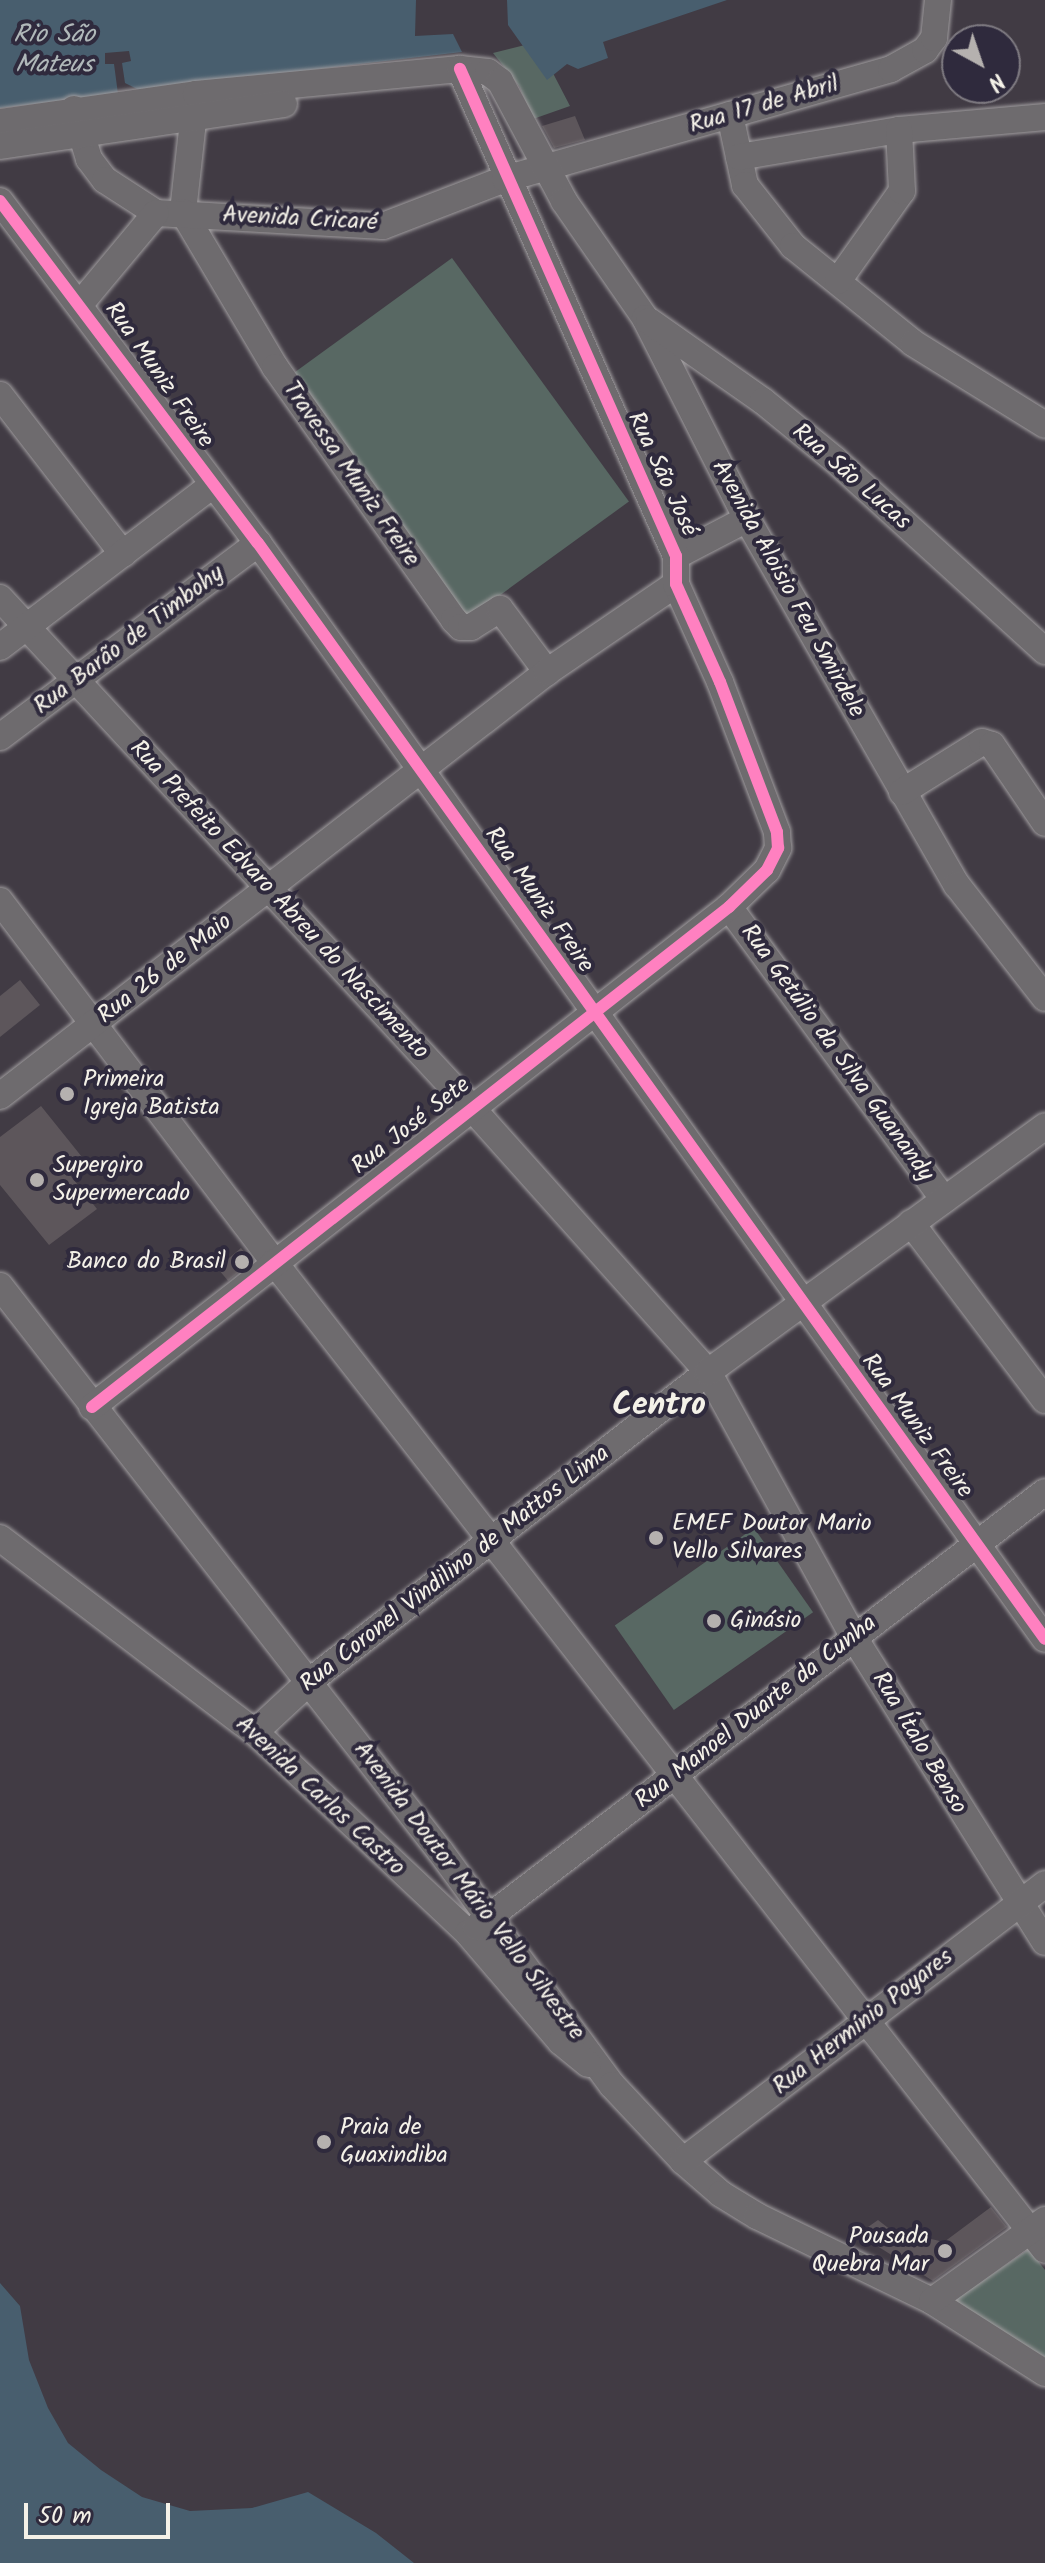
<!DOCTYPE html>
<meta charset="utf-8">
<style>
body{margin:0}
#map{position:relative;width:1045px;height:2563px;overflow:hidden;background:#413b44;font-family:Kalam,sans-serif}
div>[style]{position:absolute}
.green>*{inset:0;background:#586863;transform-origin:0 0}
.water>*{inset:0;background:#485e6e}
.building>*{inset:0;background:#5d565b;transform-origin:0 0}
.roads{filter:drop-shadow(0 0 2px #a19ea0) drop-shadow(0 0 2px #a19ea0)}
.minor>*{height:26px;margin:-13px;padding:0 13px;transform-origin:13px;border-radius:13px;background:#6e6b6e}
.cycleway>*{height:12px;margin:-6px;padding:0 6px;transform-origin:6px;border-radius:6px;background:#ff80c0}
.dots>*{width:22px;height:22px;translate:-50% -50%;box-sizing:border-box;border:4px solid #2f2a3d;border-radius:50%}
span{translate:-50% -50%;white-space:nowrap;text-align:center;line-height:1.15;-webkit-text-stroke:8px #2f2a3d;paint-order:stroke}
.street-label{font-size:24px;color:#f4f1e8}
.poi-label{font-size:24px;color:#f4f1e8}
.left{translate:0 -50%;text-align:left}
.right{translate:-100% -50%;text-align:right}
.water-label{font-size:26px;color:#b0b8b9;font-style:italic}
.district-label{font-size:32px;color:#f4f1e8;font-weight:700}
.north{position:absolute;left:941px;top:24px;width:80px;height:80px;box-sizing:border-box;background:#2f2a3d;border:2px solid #7e7a81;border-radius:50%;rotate:140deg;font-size:22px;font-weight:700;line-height:32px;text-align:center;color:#f4f1e8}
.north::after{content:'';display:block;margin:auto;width:28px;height:36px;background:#b5b1af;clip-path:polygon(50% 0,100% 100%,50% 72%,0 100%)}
.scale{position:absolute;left:24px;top:2503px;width:146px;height:36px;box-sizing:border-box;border:4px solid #f4f1e8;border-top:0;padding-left:10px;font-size:24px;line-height:28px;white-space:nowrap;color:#f4f1e8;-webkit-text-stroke:6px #2f2a3d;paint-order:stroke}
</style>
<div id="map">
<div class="green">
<div style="clip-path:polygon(525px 45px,542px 52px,570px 106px,533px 119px,519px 86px,493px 53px)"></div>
<div style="left:452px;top:258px;width:301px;height:199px;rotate:54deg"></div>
<div style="left:754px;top:1528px;width:103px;height:170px;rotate:55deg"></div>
<div style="clip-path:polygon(1029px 2249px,1045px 2270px,1045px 2357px,949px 2304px)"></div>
</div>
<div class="water">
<div style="clip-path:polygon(0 0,416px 0,415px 36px,453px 34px,462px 52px,139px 90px,125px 83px,122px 63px,131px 61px,129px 51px,105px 53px,105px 64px,114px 64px,118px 94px,0 108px)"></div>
<div style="clip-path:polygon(507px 0,727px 0,603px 42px,608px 58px,578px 69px,567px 64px,547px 80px,508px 25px)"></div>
<div style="clip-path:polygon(0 2283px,20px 2306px,29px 2360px,48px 2408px,68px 2443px,101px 2470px,142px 2497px,190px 2511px,252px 2508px,308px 2492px,376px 2533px,414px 2563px,0 2563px)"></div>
</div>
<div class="building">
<div style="clip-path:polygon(575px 116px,585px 140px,554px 148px,542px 126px)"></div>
<div style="clip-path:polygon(20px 980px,40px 1005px,0 1037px,0 996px)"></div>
<div style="clip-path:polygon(41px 1106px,86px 1162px,70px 1175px,97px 1209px,49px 1245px,0 1185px,0 1137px)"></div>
<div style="left:241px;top:1248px;width:17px;height:31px;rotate:50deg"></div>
<div style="clip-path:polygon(991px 2207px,1007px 2227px,933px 2281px,858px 2234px,878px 2220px,914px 2248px,927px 2238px,944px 2242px)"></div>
</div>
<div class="roads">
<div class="minor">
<div style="left:196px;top:94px;width:119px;rotate:96.3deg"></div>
<div style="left:183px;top:212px;width:180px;rotate:59.3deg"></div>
<div style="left:275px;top:367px;width:310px;rotate:54.7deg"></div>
<div style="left:454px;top:620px;width:10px;rotate:45deg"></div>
<div style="left:461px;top:627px;width:10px"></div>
<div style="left:471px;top:627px;width:34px;rotate:-32deg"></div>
<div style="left:500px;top:609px;width:79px;rotate:53.3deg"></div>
<div style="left:74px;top:109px;width:52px;rotate:73.3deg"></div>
<div style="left:89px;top:159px;width:26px;rotate:53deg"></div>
<div style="left:105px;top:180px;width:61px;rotate:32.9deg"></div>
<div style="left:156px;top:213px;width:227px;rotate:3.3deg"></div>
<div style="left:383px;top:226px;width:131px;rotate:-21.1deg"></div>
<div style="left:505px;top:179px;width:401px;rotate:-15.9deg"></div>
<div style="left:891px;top:69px;width:39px;rotate:-29deg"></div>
<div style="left:925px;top:50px;width:15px;rotate:-53deg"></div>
<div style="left:934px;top:38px;width:38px;rotate:-84deg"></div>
<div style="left:730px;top:115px;width:72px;rotate:77.9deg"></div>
<div style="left:745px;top:185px;width:78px;rotate:51.8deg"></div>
<div style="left:793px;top:246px;width:154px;rotate:38.9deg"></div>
<div style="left:913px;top:343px;width:155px;rotate:31.8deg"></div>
<div style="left:0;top:122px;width:198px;rotate:-8.1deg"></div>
<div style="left:196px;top:94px;width:265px;rotate:-5.4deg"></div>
<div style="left:460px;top:69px;width:28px;rotate:6deg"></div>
<div style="left:488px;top:72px;width:15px;rotate:37deg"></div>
<div style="left:500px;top:81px;width:136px;rotate:61.9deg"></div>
<div style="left:564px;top:201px;width:142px;rotate:55.3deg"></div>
<div style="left:645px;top:318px;width:225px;rotate:63.1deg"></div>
<div style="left:747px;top:519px;width:422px;rotate:60.2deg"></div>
<div style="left:957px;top:885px;width:143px;rotate:52.1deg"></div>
<div style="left:0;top:146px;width:287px;rotate:-8.4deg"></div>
<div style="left:739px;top:157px;width:162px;rotate:-9.6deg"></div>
<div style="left:899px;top:130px;width:147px;rotate:-5.1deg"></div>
<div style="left:0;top:201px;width:428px;rotate:53deg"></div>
<div style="left:258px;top:543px;width:1349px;rotate:54.32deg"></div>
<div style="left:838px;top:281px;width:110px;rotate:-54.6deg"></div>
<div style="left:902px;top:191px;width:61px;rotate:-92.8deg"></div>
<div style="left:81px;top:303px;width:117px;rotate:-50.2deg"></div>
<div style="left:649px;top:321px;width:139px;rotate:35.1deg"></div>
<div style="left:763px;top:401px;width:93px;rotate:39.3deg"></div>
<div style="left:835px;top:460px;width:284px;rotate:42.3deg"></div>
<div style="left:0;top:395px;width:201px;rotate:52.3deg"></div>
<div style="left:676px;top:556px;width:80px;rotate:-27.5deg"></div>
<div style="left:0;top:598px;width:693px;rotate:47.22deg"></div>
<div style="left:471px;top:1107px;width:356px;rotate:48.2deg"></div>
<div style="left:708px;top:1372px;width:301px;rotate:61.2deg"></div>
<div style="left:853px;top:1636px;width:361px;rotate:57.9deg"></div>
<div style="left:0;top:647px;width:265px;rotate:-37.3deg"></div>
<div style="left:0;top:737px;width:323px;rotate:-36.9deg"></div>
<div style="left:902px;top:792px;width:94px;rotate:-32deg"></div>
<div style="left:982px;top:742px;width:10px;rotate:17deg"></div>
<div style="left:992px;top:745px;width:94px;rotate:55.8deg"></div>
<div style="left:0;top:901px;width:453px;rotate:52.8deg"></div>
<div style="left:274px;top:1262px;width:1253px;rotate:52.03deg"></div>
<div style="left:729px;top:907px;width:363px;rotate:53.7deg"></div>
<div style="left:0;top:1096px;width:692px;rotate:-37.78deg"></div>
<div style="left:547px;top:672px;width:156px;rotate:-34.3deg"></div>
<div style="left:911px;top:1223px;width:222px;rotate:52.9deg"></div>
<div style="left:0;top:1286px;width:716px;rotate:52.09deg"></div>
<div style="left:440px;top:1851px;width:290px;rotate:53.7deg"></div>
<div style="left:612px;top:2085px;width:104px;rotate:46.9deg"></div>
<div style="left:683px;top:2161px;width:50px;rotate:41deg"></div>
<div style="left:721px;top:2194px;width:42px;rotate:31.4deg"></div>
<div style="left:757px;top:2216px;width:195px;rotate:25.9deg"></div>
<div style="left:932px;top:2301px;width:134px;rotate:32.5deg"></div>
<div style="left:92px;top:1407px;width:810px;rotate:-38.13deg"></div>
<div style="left:729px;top:907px;width:53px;rotate:-44.2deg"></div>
<div style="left:767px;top:870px;width:25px;rotate:-63deg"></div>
<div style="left:778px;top:848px;width:16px;rotate:-94deg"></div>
<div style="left:777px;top:832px;width:160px;rotate:-110.8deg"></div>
<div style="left:720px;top:682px;width:107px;rotate:-114.2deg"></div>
<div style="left:676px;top:584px;width:28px;rotate:-90deg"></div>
<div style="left:676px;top:556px;width:533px;rotate:-113.92deg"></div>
<div style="left:0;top:1538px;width:320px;rotate:37.3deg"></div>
<div style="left:255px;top:1732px;width:293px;rotate:43.3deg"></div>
<div style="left:468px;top:1933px;width:143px;rotate:49.5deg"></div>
<div style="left:561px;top:2042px;width:35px;rotate:39deg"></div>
<div style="left:255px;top:1732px;width:75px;rotate:-42.8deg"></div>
<div style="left:310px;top:1681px;width:504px;rotate:-37.83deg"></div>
<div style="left:708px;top:1372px;width:417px;rotate:-36.1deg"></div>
<div style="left:476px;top:1927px;width:716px;rotate:-37.4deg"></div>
<div style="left:683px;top:2161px;width:456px;rotate:-37.4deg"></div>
<div style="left:932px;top:2301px;width:139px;rotate:-35.6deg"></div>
</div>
</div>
<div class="cycleway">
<div style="left:0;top:201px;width:428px;rotate:53deg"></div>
<div style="left:258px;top:543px;width:1349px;rotate:54.32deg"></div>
<div style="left:92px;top:1407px;width:810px;rotate:-38.13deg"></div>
<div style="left:729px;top:907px;width:53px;rotate:-44.2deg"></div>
<div style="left:767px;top:870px;width:25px;rotate:-63deg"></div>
<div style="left:778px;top:848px;width:16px;rotate:-94deg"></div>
<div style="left:777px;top:832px;width:160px;rotate:-110.8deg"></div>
<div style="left:720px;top:682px;width:107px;rotate:-114.2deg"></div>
<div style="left:676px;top:584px;width:28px;rotate:-90deg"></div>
<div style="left:676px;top:556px;width:533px;rotate:-113.92deg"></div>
</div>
<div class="dots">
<div style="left:67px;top:1094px;background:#b5b1af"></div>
<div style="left:37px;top:1180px;background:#b5b1af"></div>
<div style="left:242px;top:1262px;background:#b5b1af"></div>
<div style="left:656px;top:1538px;background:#b5b1af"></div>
<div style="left:714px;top:1621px;background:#b5b1af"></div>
<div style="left:324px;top:2142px;background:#b5b1af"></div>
<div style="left:945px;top:2251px;background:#b5b1af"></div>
</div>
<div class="street-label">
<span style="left:764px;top:105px;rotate:-16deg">Rua 17 de Abril</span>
<span style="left:300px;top:219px;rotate:3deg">Avenida Cricaré</span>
<span style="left:159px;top:375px;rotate:55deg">Rua Muniz Freire</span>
<span style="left:351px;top:474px;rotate:55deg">Travessa Muniz Freire</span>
<span style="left:662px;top:474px;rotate:65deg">Rua São José</span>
<span style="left:851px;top:477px;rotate:41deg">Rua São Lucas</span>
<span style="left:788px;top:589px;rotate:61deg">Avenida Aloisio Feu Smirdele</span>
<span style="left:129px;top:640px;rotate:-37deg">Rua Barão de Timbohy</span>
<span style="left:279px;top:900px;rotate:47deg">Rua Prefeito Edvaro Abreu do Nascimento</span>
<span style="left:539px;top:900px;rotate:55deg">Rua Muniz Freire</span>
<span style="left:165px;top:969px;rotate:-38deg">Rua 26 de Maio</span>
<span style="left:837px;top:1053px;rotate:54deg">Rua Getúlio da Silva Guanandy</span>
<span style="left:411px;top:1126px;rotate:-38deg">Rua José Sete</span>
<span style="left:917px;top:1426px;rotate:54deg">Rua Muniz Freire</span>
<span style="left:455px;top:1569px;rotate:-38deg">Rua Coronel Vindilino de Mattos Lima</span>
<span style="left:756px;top:1712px;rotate:-38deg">Rua Manoel Duarte da Cunha</span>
<span style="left:919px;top:1743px;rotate:59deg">Rua Ítalo Benso</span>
<span style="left:320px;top:1796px;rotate:43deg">Avenida Carlos Castro</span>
<span style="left:469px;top:1891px;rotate:53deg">Avenida Doutor Mário Vello Silvestre</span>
<span style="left:863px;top:2022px;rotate:-38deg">Rua Hermínio Poyares</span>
</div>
<div class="poi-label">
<span class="left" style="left:83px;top:1094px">Primeira<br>Igreja Batista</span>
<span class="left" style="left:53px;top:1180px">Supergiro<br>Supermercado</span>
<span class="right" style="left:226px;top:1262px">Banco do Brasil</span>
<span class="left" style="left:672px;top:1538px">EMEF Doutor Mario<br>Vello Silvares</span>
<span class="left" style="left:730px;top:1621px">Ginásio</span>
<span class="left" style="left:340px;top:2142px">Praia de<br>Guaxindiba</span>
<span class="right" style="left:929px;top:2251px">Pousada<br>Quebra Mar</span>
</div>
<div class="water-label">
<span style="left:54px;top:51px">Rio São<br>Mateus</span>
</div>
<div class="district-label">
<span style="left:659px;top:1406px">Centro</span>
</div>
<div class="north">N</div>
<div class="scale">50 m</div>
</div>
